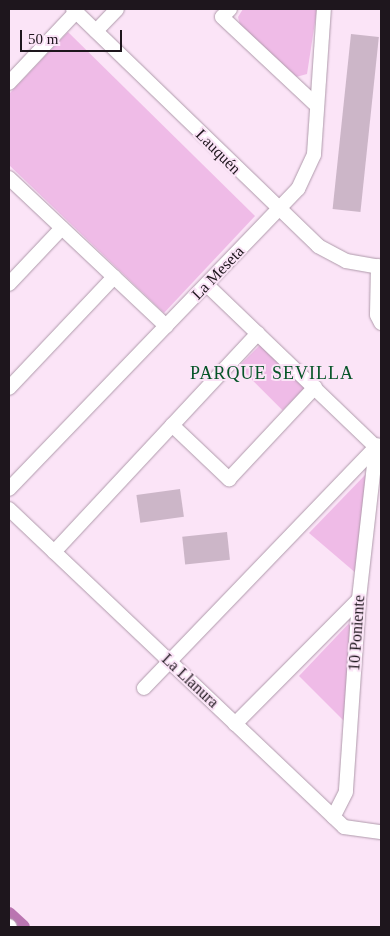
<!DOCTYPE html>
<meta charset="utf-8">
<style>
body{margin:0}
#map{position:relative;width:390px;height:936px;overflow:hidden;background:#fbe4f7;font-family:Georgia,serif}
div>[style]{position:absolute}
.green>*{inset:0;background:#efbbe7;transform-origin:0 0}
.canal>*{height:14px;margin:-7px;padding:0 7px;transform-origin:7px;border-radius:7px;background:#ba75b1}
.building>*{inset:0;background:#ccb6c8;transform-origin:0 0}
.roads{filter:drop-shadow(0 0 1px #af9aab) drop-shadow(0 0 1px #af9aab)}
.minor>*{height:14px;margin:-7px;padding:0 7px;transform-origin:7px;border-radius:7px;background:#fff}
span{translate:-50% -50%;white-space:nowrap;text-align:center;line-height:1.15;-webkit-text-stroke:4px #fbe4f7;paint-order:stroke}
.street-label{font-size:16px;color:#1e161d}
.neighbourhood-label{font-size:18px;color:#065428;letter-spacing:1px}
.frame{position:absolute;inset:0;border:10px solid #1e161d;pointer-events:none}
.scale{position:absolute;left:20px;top:30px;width:102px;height:22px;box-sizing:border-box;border:2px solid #1e161d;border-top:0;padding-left:6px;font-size:15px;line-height:18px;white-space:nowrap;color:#1e161d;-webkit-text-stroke:4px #fbe4f7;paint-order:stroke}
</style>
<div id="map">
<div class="green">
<div style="clip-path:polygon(243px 9px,317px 9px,307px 74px,296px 77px,240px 25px,238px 17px)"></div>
<div style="clip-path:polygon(68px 32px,255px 216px,164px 313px,9px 165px,9px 94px)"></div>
<div style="left:262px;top:343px;width:62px;height:33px;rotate:45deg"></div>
<div style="clip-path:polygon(366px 474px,357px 574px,309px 533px)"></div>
<div style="clip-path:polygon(355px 617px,344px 721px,299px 676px)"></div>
</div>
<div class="canal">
<div style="left:9px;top:914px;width:19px;rotate:43deg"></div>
</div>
<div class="building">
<div style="left:351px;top:34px;width:28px;height:176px;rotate:6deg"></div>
<div style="left:180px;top:489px;width:28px;height:44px;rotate:82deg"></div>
<div style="left:227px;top:532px;width:28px;height:45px;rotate:84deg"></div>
</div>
<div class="roads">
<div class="minor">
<div style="left:73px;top:9px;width:341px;rotate:44deg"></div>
<div style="left:318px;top:246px;width:32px;rotate:28deg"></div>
<div style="left:346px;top:261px;width:36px;rotate:10deg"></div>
<div style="left:230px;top:9px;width:11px;rotate:135deg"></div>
<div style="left:222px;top:17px;width:129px;rotate:43.1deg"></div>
<div style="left:96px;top:31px;width:30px;rotate:-46deg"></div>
<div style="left:9px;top:83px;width:98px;rotate:-46.7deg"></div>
<div style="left:9px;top:178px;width:216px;rotate:43.3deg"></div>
<div style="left:378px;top:266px;width:49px;rotate:91.2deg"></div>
<div style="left:377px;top:315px;width:9px;rotate:63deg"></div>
<div style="left:9px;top:284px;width:77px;rotate:-46.6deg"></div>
<div style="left:207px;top:285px;width:234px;rotate:43.8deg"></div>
<div style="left:376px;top:447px;width:153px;rotate:96.4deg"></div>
<div style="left:359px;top:599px;width:193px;rotate:93.9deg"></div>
<div style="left:346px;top:792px;width:28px;rotate:117deg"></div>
<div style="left:9px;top:388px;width:153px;rotate:-46.6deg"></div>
<div style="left:172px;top:425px;width:79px;rotate:43.5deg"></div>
<div style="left:229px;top:479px;width:126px;rotate:-46.9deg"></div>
<div style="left:9px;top:489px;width:417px;rotate:-46.1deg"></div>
<div style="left:298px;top:189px;width:38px;rotate:-65deg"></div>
<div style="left:314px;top:154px;width:145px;rotate:-86.1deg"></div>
<div style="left:9px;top:509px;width:462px;rotate:43.5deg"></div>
<div style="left:344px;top:827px;width:37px;rotate:8deg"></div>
<div style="left:54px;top:552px;width:299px;rotate:-47deg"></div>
<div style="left:144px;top:688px;width:337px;rotate:-46.1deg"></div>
<div style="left:235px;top:724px;width:176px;rotate:-45.2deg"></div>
<div style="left:9px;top:926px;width:1px;rotate:45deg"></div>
</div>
</div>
<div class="street-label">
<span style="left:218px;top:152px;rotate:45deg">Lauquén</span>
<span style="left:218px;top:273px;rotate:-46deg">La Meseta</span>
<span style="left:357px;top:633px;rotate:-86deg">10 Poniente</span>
<span style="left:190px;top:681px;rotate:43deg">La Llanura</span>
</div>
<div class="neighbourhood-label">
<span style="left:272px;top:373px">PARQUE SEVILLA</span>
</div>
<div class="frame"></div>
<div class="scale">50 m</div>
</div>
